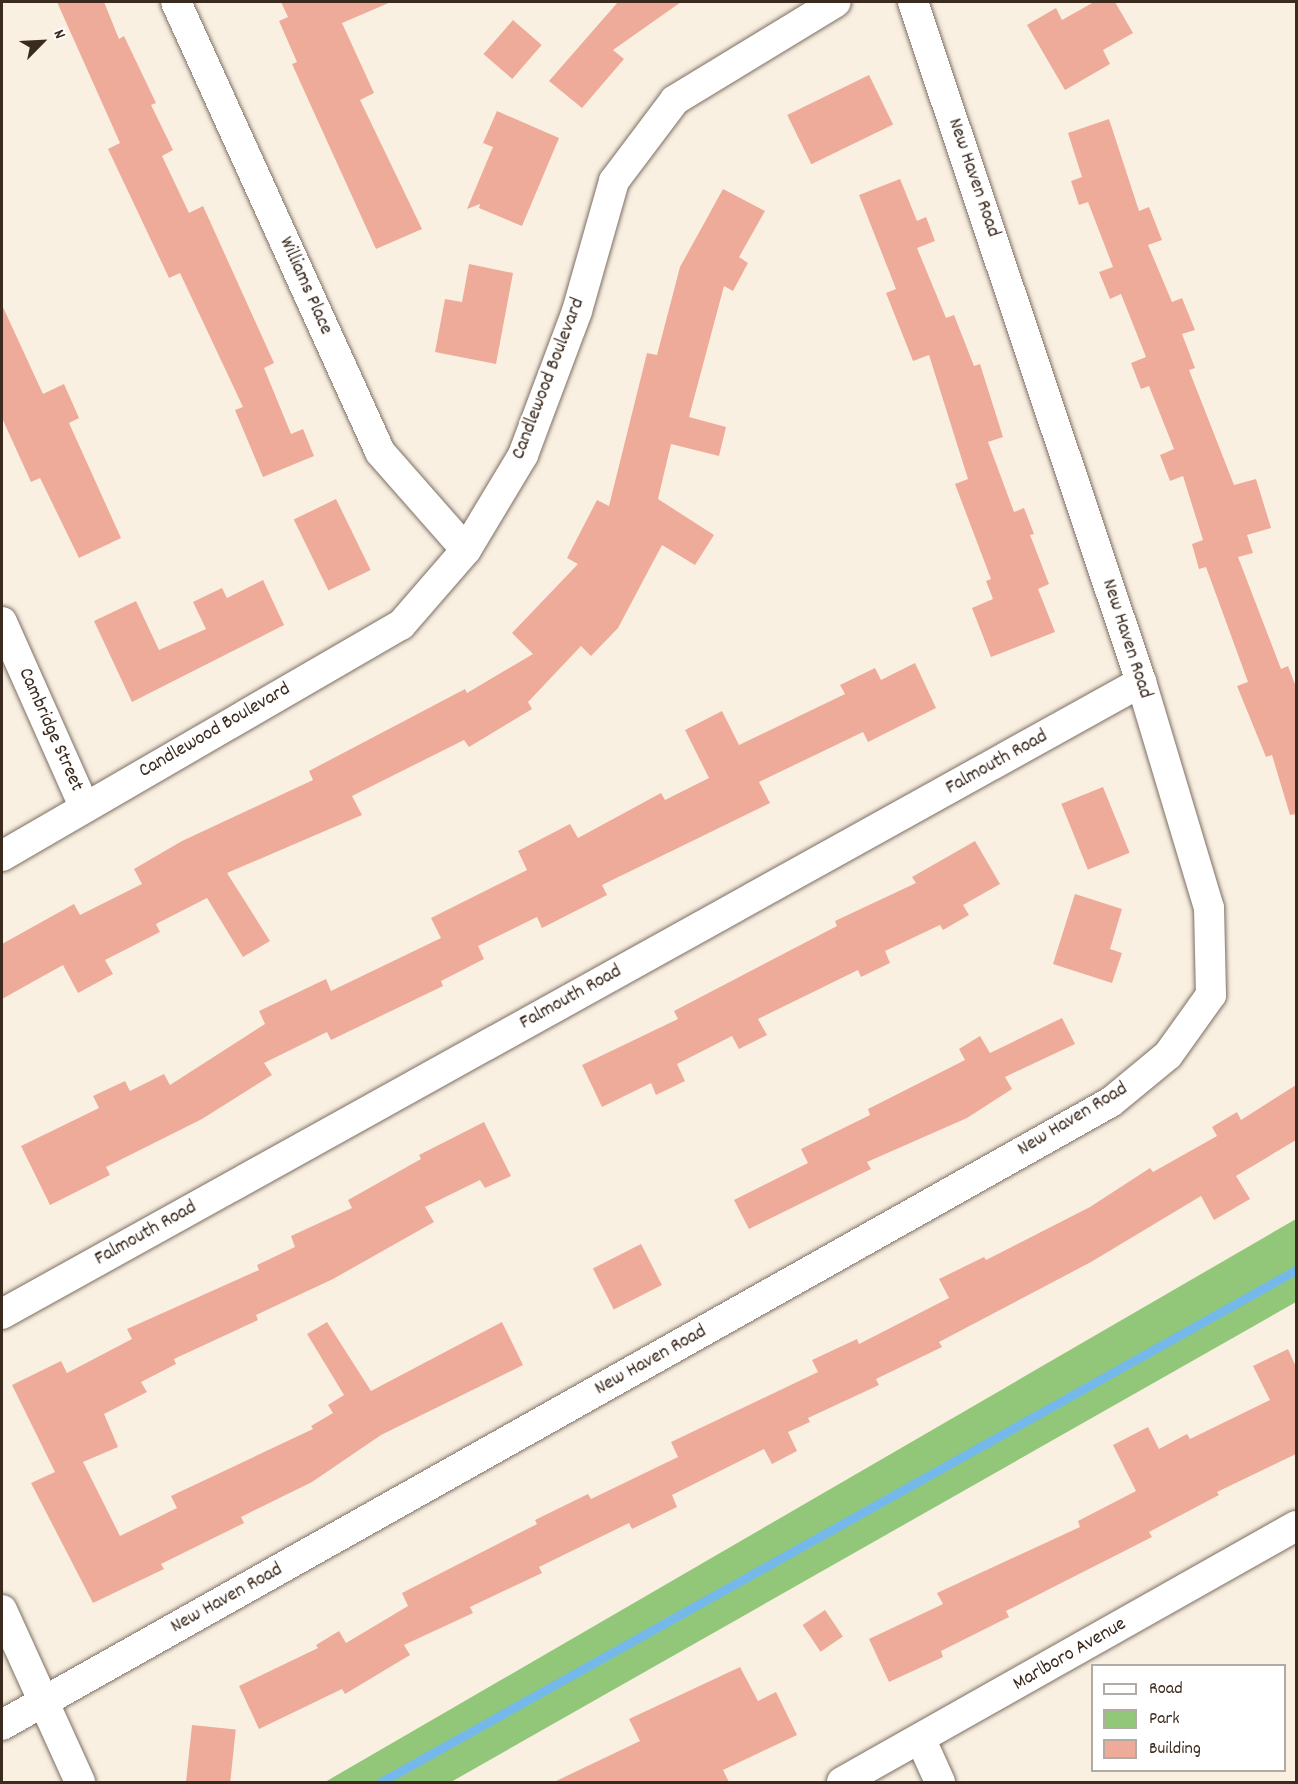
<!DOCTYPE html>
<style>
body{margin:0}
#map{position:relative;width:1298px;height:1784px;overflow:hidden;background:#f9f0e2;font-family:Dekko,sans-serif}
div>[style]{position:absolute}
.green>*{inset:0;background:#92c779}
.stream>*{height:9px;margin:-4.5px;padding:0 4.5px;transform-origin:4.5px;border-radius:4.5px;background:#75b9eb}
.building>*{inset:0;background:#efab9a;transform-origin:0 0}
.roads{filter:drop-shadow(0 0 2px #7e6f63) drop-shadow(0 0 2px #7e6f63)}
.minor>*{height:30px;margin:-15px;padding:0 15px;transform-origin:15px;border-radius:15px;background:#fff}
span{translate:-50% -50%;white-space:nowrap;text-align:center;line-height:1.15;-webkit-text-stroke:4.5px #fff;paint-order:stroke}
.street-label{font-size:20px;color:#3b2a1e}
.frame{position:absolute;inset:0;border:3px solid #3b2a1e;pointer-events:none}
.legend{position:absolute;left:1091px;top:1664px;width:195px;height:108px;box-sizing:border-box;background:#fff;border:2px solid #b1aaa5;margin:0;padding:8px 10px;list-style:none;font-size:18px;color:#3b2a1e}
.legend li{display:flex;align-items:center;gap:12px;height:30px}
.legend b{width:30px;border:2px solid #b1aaa5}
.north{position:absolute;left:12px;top:12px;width:60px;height:60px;-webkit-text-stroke:4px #fff;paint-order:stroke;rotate:66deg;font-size:16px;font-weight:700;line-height:24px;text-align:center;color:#3b2a1e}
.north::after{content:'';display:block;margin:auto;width:21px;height:27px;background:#3b2a1e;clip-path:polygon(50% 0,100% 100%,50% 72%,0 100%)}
</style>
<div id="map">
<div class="green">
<div style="clip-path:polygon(1296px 1219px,1296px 1302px,451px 1782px,325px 1782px)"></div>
</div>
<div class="stream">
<div style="left:381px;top:1782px;width:1049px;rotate:-29.23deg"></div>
</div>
<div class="building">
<div style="clip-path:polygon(57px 2px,104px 2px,119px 39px,124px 36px,156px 103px,151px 105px,173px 150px,162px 156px,189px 213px,203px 206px,274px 363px,264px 368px,291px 434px,303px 429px,314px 456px,263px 477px,235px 410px,243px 407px,180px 273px,169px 278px,108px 149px,120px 143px)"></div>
<div style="clip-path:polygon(281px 2px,391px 2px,342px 23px,374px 93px,360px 100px,422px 229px,376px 249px,292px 64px,297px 62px,279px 21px,288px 17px)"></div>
<div style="clip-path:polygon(618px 2px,681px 2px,613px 50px,624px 59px,582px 108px,549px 81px)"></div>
<div style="clip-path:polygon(1094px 2px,1115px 2px,1133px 33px,1103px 50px,1110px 64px,1065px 90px,1027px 25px,1056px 8px,1062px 20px)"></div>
<div style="left:513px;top:20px;width:38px;height:45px;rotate:41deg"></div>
<div style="left:869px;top:75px;width:55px;height:91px;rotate:64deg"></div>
<div style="clip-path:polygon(497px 111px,559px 138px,522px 226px,479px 208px,480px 204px,467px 209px,493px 147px,483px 143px)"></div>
<div style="clip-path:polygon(1109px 119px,1139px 211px,1149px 207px,1162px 240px,1148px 245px,1172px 302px,1182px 298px,1195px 330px,1182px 334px,1195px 368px,1189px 370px,1234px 485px,1256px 479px,1271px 528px,1247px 535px,1253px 553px,1238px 557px,1281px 669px,1288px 666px,1296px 687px,1296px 814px,1290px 815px,1272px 755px,1266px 757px,1237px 686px,1248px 682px,1206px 567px,1199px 569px,1192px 544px,1203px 540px,1183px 476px,1170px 481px,1160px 455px,1174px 449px,1149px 386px,1141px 389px,1131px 363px,1146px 357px,1121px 294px,1110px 299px,1099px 272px,1113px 267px,1088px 202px,1079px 205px,1071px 181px,1082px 177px,1068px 133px)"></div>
<div style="clip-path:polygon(900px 179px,917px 221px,926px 217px,935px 241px,917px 248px,946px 318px,954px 315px,974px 366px,980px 364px,1003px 437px,988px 442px,1014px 512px,1024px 508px,1034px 534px,1030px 535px,1049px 584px,1038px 589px,1055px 632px,991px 657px,972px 608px,993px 599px,986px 581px,991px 579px,955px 484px,968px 479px,929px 355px,913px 361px,886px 293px,896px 289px,859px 195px)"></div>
<div style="clip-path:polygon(723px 189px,765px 211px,739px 257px,748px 263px,733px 291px,724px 286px,689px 417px,726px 427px,719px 456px,671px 444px,658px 499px,714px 535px,695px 565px,662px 545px,618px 628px,591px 656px,581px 646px,528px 702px,532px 709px,469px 747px,464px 740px,352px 796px,362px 815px,227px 873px,270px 941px,243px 957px,207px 898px,156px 924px,160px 932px,105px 960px,113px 974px,78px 993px,63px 965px,2px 999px,2px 944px,74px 904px,80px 915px,142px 884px,134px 869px,182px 841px,313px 780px,309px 771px,465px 689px,467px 693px,533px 654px,512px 633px,578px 564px,567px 558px,597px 500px,609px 506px,647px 353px,657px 355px,680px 267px)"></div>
<div style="clip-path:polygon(469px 264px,513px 273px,496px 364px,435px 352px,445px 299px,462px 302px)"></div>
<div style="clip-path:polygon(2px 305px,43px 394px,64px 384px,79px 418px,69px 423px,121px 538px,79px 558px,40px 478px,31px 482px,2px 418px)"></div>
<div style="left:336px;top:499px;width:79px;height:47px;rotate:64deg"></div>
<div style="clip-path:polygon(263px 580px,284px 625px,132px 702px,94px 621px,136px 601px,159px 650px,206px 629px,193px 602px,222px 588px,227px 598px)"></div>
<div style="clip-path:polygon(915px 663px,936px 708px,868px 742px,863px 732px,759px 782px,770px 803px,602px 885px,607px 895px,542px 928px,537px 917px,478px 946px,484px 959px,441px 981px,443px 986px,331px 1040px,327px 1032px,264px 1063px,272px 1075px,202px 1119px,106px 1167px,110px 1175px,50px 1205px,21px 1146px,99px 1108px,93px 1096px,125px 1081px,130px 1091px,164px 1074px,170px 1085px,265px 1024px,259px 1011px,326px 979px,331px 991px,441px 938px,431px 918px,527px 870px,518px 851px,570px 824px,578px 838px,661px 793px,665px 800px,709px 778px,685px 730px,722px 711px,739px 745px,845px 694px,840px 685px,875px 668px,881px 680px)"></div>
<div style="left:1103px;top:787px;width:71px;height:45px;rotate:68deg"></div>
<div style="clip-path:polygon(975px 841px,1000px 884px,963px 905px,969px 915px,943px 930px,940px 925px,885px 951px,890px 963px,861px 977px,858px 970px,758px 1019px,767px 1035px,739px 1049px,732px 1036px,677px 1064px,685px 1081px,656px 1095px,651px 1083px,602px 1107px,582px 1065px,678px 1019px,674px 1011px,837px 926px,835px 921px,916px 883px,912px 877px)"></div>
<div style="clip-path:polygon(1075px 894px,1122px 909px,1110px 949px,1122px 953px,1112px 983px,1053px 964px)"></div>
<div style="clip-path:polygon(1062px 1018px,1075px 1044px,1005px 1077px,1012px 1089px,967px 1118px,867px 1162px,871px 1169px,749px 1229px,734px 1200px,808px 1163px,801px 1149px,870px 1115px,868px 1109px,965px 1060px,959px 1049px,980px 1036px,990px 1053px)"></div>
<div style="clip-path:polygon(1296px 1085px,1296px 1140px,1236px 1176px,1250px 1199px,1214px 1220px,1201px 1196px,1091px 1262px,939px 1342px,942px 1347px,876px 1379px,879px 1385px,808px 1418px,810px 1422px,788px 1432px,797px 1451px,772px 1464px,764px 1449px,672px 1495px,677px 1507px,632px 1529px,629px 1523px,539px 1567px,542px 1573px,470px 1607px,473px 1613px,404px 1645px,410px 1655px,345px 1694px,342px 1689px,259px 1729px,239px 1686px,318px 1648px,316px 1645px,339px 1631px,346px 1643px,408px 1606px,402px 1593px,537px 1524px,535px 1520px,588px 1494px,591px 1499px,678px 1457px,671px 1442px,818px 1372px,812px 1360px,857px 1339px,859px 1344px,949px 1298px,939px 1279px,984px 1257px,986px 1260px,1090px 1207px,1150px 1168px,1153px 1172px,1217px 1136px,1212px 1127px,1237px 1112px,1241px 1120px)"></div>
<div style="clip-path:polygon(484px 1122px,511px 1176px,485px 1188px,480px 1180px,425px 1207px,434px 1222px,333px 1279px,256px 1315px,258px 1320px,174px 1359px,176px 1364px,141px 1382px,147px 1392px,104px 1414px,118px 1447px,83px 1462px,120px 1536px,177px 1508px,171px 1496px,313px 1429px,311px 1426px,333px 1413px,328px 1405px,344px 1395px,307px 1334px,327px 1322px,371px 1391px,502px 1322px,523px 1365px,381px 1435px,312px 1482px,241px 1517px,244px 1523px,161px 1564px,164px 1569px,93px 1603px,31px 1483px,55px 1472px,12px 1385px,61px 1361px,67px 1373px,132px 1339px,127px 1329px,259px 1270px,257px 1265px,295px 1247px,291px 1236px,352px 1208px,348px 1200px,421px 1159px,419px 1155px)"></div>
<div style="left:641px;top:1244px;width:46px;height:54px;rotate:63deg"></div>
<div style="clip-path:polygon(1288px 1349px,1296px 1367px,1296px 1454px,1217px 1492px,1219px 1495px,1149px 1532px,1152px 1537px,1006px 1611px,1009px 1617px,941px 1651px,943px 1657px,889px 1682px,869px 1639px,943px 1604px,937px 1593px,1080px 1527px,1078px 1521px,1136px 1491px,1113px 1445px,1148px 1427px,1159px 1449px,1187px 1434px,1190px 1439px,1270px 1400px,1253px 1366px)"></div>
<div style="left:825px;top:1610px;width:32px;height:27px;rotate:56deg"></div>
<div style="clip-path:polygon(740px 1667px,758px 1701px,776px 1692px,797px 1735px,723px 1770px,729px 1782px,554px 1782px,640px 1741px,629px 1719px)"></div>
<div style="left:192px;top:1725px;width:44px;height:57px;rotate:6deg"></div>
</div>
<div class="roads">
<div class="minor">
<div style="left:176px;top:2px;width:494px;rotate:65.6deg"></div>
<div style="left:380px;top:452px;width:130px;rotate:48.7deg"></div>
<div style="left:2px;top:622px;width:201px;rotate:66deg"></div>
<div style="left:2px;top:856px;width:461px;rotate:-30.1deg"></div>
<div style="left:401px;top:625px;width:99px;rotate:-49.1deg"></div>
<div style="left:466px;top:550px;width:111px;rotate:-59deg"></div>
<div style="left:523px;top:455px;width:154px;rotate:-69.4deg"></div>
<div style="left:577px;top:311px;width:135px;rotate:-74.1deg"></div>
<div style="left:614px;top:181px;width:101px;rotate:-53deg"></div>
<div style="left:675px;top:100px;width:188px;rotate:-31.3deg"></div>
<div style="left:2px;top:1314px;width:1303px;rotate:-29.02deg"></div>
<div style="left:2px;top:1610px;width:189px;rotate:65.6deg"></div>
<div style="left:2px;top:1725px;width:1272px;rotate:-29.33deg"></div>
<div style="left:1111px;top:1102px;width:74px;rotate:-39.5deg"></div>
<div style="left:1168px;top:1055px;width:74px;rotate:-54.4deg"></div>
<div style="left:1211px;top:995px;width:87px;rotate:-91.3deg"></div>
<div style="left:1209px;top:908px;width:236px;rotate:-106.7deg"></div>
<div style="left:1141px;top:682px;width:717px;rotate:-108.54deg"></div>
<div style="left:921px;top:1740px;width:46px;rotate:65.7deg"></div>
<div style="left:842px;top:1782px;width:521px;rotate:-29.42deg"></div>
</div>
</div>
<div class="street-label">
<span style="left:973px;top:178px;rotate:71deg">New Haven Road</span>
<span style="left:305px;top:286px;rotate:66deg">Williams Place</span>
<span style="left:549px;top:379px;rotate:-69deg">Candlewood Boulevard</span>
<span style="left:1126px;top:639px;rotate:72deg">New Haven Road</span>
<span style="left:50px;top:730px;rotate:66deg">Cambridge Street</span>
<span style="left:215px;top:731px;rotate:-30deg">Candlewood Boulevard</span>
<span style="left:997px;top:763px;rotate:-29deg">Falmouth Road</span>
<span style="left:571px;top:998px;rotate:-29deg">Falmouth Road</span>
<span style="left:1073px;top:1120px;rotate:-31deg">New Haven Road</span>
<span style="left:146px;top:1234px;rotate:-29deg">Falmouth Road</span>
<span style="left:651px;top:1361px;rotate:-29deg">New Haven Road</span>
<span style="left:227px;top:1599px;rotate:-29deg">New Haven Road</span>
<span style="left:1070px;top:1655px;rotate:-30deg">Marlboro Avenue</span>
</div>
<div class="frame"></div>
<ul class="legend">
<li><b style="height:8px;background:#fff"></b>Road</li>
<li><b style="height:16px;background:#92c779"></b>Park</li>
<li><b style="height:16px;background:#efab9a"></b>Building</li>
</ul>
<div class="north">N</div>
</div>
